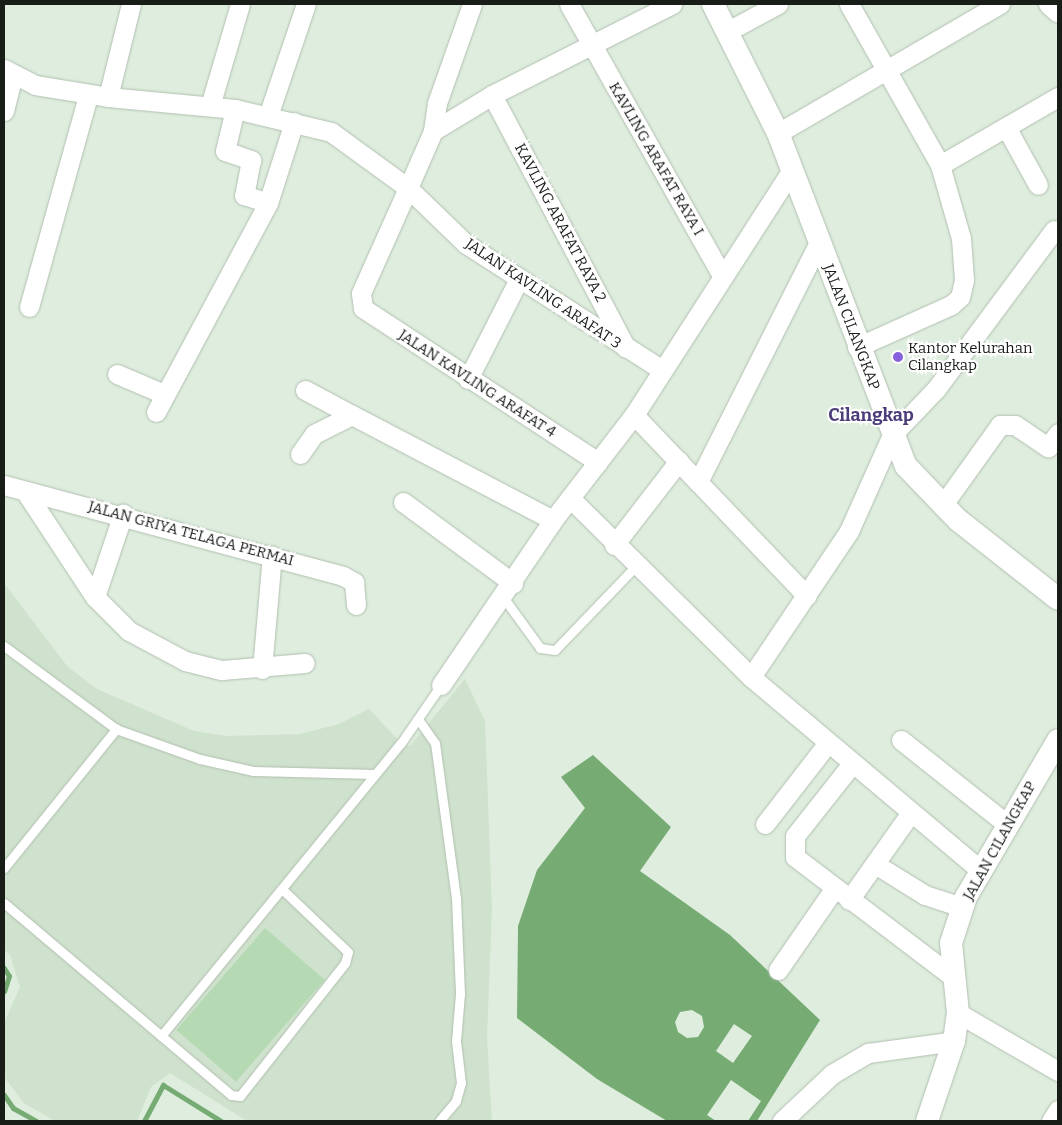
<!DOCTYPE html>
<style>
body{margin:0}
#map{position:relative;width:1062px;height:1125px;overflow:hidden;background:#deeddd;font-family:Bitter,serif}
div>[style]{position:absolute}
.built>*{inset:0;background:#cfe2cd}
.green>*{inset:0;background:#b5dab3;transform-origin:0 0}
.water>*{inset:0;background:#76ab74}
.stream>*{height:5px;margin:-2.5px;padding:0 2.5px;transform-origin:2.5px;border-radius:2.5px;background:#76ab74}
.roads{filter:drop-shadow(0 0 1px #b1bfb0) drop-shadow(0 0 1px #b1bfb0)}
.service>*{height:9px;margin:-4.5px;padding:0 4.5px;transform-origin:4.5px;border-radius:4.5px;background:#fff}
.minor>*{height:19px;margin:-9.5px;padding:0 9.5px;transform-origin:9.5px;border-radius:9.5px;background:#fff}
.tertiary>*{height:22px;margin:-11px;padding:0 11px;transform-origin:11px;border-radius:11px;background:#fff}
.dots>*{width:14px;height:14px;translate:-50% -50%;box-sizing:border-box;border:2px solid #fff;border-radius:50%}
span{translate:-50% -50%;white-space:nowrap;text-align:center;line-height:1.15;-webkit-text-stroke:4px #fff;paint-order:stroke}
.street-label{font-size:15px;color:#181d18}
.poi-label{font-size:15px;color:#181d18}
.left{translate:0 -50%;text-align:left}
.quarter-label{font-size:18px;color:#4c3d7a;font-weight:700}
.frame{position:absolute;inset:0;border:5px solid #181d18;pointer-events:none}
</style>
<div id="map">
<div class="built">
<div style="clip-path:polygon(4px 583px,67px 666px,97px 689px,194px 731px,227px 736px,300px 734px,339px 724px,369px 709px,401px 743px,410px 746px,465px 679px,485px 721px,492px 910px,487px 1037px,492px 1121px,247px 1121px,170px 1073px,151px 1087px,137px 1121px,55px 1121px,24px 1103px,4px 1077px,4px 1023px,20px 987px,10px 955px,4px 950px)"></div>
</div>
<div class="green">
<div style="left:265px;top:928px;width:79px;height:135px;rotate:41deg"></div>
</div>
<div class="water">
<div style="clip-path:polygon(evenodd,593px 755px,671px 827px,640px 871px,730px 935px,820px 1020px,757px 1121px,748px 1121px,761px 1101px,731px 1080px,707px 1115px,716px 1121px,667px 1121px,597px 1079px,517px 1018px,518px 926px,537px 870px,585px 808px,561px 777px,593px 755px,692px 1010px,702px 1016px,704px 1027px,698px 1037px,687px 1038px,678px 1032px,675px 1022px,680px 1012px,692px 1010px,593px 755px,734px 1024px,752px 1036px,733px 1063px,716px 1051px,734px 1024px)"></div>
</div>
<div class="stream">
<div style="left:4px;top:968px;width:9px;rotate:58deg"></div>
<div style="left:9px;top:976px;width:16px;rotate:108deg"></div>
<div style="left:4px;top:1095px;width:16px;rotate:55deg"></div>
<div style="left:13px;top:1108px;width:26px;rotate:29deg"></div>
<div style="left:144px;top:1121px;width:41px;rotate:-62.2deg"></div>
<div style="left:163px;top:1085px;width:68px;rotate:31.8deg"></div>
</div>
<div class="roads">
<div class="service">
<div style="left:503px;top:597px;width:63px;rotate:54deg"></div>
<div style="left:540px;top:648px;width:15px;rotate:8deg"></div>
<div style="left:555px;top:650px;width:115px;rotate:-46.1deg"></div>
<div style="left:4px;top:646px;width:139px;rotate:36.5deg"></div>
<div style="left:116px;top:729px;width:89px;rotate:19.7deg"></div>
<div style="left:200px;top:759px;width:54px;rotate:12.8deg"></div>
<div style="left:253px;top:771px;width:122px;rotate:1.4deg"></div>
<div style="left:418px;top:719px;width:29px;rotate:55deg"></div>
<div style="left:435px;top:743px;width:156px;rotate:82.3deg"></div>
<div style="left:456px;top:898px;width:96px;rotate:87.6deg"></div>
<div style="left:460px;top:994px;width:47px;rotate:94.9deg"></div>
<div style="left:456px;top:1041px;width:42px;rotate:83.2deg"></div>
<div style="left:461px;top:1083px;width:19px;rotate:106deg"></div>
<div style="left:456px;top:1101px;width:26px;rotate:130deg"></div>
<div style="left:4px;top:868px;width:179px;rotate:-51.1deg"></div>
<div style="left:4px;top:903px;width:297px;rotate:40.2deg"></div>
<div style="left:231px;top:1095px;width:9px;rotate:6deg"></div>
<div style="left:240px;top:1096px;width:169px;rotate:-51.7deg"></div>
<div style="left:345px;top:963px;width:11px;rotate:-75deg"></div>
<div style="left:348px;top:952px;width:91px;rotate:-136.3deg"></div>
<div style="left:161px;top:1036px;width:379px;rotate:-50.7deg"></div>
<div style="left:401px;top:743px;width:70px;rotate:-55.4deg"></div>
</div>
<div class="minor">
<div style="left:569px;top:4px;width:311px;rotate:60.6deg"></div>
<div style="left:849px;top:4px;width:185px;rotate:60.5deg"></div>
<div style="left:940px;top:165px;width:76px;rotate:74deg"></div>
<div style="left:961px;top:238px;width:42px;rotate:85.9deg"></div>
<div style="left:964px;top:280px;width:17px;rotate:103deg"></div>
<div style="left:960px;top:297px;width:12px;rotate:138deg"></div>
<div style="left:951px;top:305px;width:103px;rotate:155.9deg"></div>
<div style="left:1048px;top:4px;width:13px;rotate:42deg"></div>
<div style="left:728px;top:31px;width:57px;rotate:-28.4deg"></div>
<div style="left:4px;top:69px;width:35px;rotate:27deg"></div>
<div style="left:35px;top:85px;width:74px;rotate:9.3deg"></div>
<div style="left:108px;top:97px;width:128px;rotate:5.4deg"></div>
<div style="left:235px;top:109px;width:99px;rotate:13.5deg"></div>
<div style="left:331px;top:132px;width:95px;rotate:36deg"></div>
<div style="left:408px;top:188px;width:62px;rotate:-66.3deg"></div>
<div style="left:433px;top:131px;width:69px;rotate:-31.4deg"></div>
<div style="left:492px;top:95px;width:202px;rotate:-26.8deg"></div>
<div style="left:492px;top:95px;width:286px;rotate:62.1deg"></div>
<div style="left:108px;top:97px;width:96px;rotate:-76.1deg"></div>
<div style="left:210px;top:106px;width:106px;rotate:-73.6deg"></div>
<div style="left:235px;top:109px;width:43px;rotate:103.4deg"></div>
<div style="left:225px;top:151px;width:28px;rotate:19deg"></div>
<div style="left:251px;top:160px;width:36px;rotate:101deg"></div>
<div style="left:244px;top:195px;width:25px;rotate:18deg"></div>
<div style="left:4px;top:111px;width:37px;rotate:-76deg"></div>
<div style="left:268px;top:116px;width:118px;rotate:-71.3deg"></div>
<div style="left:1006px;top:127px;width:66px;rotate:61.1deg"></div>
<div style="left:433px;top:131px;width:28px;rotate:-82deg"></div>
<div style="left:437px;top:103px;width:105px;rotate:-70.5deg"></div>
<div style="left:778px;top:133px;width:257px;rotate:-30.2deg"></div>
<div style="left:940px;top:165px;width:136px;rotate:-30deg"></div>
<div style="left:29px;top:307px;width:220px;rotate:-74.4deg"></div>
<div style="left:117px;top:374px;width:51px;rotate:23.1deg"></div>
<div style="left:468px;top:379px;width:112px;rotate:-63deg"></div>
<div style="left:305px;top:390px;width:53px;rotate:28deg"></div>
<div style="left:156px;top:412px;width:237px;rotate:-61.8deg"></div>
<div style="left:268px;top:203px;width:85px;rotate:-72.2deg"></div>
<div style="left:634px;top:415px;width:250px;rotate:46.3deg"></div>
<div style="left:300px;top:454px;width:24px;rotate:-55deg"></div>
<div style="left:314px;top:434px;width:42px;rotate:-26.6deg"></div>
<div style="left:352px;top:415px;width:227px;rotate:27.6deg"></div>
<div style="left:598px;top:462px;width:281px;rotate:-146.8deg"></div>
<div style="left:363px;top:308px;width:15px;rotate:-98deg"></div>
<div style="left:361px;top:293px;width:115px;rotate:-65.9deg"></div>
<div style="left:408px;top:188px;width:81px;rotate:44deg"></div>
<div style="left:466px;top:244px;width:233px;rotate:32.7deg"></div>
<div style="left:698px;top:482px;width:269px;rotate:-63.2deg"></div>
<div style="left:4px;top:485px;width:351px;rotate:15deg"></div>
<div style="left:343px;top:576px;width:13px;rotate:29deg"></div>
<div style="left:354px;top:582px;width:23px;rotate:85deg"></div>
<div style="left:27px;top:494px;width:123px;rotate:56.6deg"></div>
<div style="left:95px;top:597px;width:48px;rotate:45deg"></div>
<div style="left:129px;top:631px;width:64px;rotate:28.2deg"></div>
<div style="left:185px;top:661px;width:38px;rotate:14deg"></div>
<div style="left:222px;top:670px;width:83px;rotate:-4.8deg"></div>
<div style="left:570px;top:498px;width:255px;rotate:44.7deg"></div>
<div style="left:751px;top:677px;width:301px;rotate:40.1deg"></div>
<div style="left:403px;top:502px;width:137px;rotate:36.4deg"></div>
<div style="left:942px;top:506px;width:100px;rotate:-54.4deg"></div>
<div style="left:1000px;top:425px;width:15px"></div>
<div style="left:1015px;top:425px;width:40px;rotate:34deg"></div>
<div style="left:1048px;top:447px;width:17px;rotate:-54deg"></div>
<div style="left:614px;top:545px;width:106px;rotate:-52.3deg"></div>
<div style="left:95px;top:597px;width:88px;rotate:-71.4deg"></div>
<div style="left:262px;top:669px;width:114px;rotate:-85deg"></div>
<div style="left:751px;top:677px;width:176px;rotate:-56.1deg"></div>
<div style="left:849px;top:531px;width:105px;rotate:-65.9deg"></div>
<div style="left:892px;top:435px;width:64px;rotate:-46.3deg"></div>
<div style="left:936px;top:389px;width:198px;rotate:-53.4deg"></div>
<div style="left:441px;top:685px;width:199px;rotate:-55.8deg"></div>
<div style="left:553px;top:520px;width:133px;rotate:-52.4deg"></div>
<div style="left:634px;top:415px;width:290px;rotate:-57.2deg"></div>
<div style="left:901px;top:740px;width:137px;rotate:38.5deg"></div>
<div style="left:851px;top:765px;width:90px;rotate:128.3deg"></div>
<div style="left:795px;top:836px;width:21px;rotate:90deg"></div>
<div style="left:795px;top:857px;width:198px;rotate:37.2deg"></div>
<div style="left:765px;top:824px;width:101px;rotate:-52.2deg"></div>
<div style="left:875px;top:864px;width:59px;rotate:31.8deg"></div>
<div style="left:925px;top:895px;width:40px;rotate:18deg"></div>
<div style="left:849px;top:900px;width:105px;rotate:-54.7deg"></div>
<div style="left:778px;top:970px;width:98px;rotate:-55.3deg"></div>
<div style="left:958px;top:1013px;width:116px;rotate:30.1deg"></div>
<div style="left:782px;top:1121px;width:69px;rotate:-43.2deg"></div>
<div style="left:832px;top:1074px;width:42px;rotate:-30.3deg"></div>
<div style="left:868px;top:1053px;width:87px;rotate:-7.9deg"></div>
<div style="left:1051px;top:1121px;width:13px;rotate:-58deg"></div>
</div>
<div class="tertiary">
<div style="left:713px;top:4px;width:144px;rotate:63.3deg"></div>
<div style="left:778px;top:133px;width:357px;rotate:69deg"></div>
<div style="left:906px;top:466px;width:75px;rotate:46.1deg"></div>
<div style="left:958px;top:520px;width:127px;rotate:38.3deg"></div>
<div style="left:927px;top:1121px;width:84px;rotate:-71.4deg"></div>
<div style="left:954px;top:1041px;width:28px;rotate:-82deg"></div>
<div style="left:958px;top:1013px;width:70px;rotate:-95.7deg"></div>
<div style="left:951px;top:943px;width:48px;rotate:-71.9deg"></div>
<div style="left:966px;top:897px;width:182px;rotate:-59.6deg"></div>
</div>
</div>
<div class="dots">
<div style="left:898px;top:357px;background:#8562dc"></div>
</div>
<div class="street-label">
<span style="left:656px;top:159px;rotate:60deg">KAVLING ARAFAT RAYA I</span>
<span style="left:560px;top:223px;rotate:62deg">KAVLING ARAFAT RAYA 2</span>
<span style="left:543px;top:294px;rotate:34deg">JALAN KAVLING ARAFAT 3</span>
<span style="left:851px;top:327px;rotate:69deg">JALAN CILANGKAP</span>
<span style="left:477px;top:384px;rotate:33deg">JALAN KAVLING ARAFAT 4</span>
<span style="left:191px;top:534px;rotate:15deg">JALAN GRIYA TELAGA PERMAI</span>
<span style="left:1000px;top:841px;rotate:-61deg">JALAN CILANGKAP</span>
</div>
<div class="poi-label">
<span class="left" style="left:908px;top:357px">Kantor Kelurahan<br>Cilangkap</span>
</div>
<div class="quarter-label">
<span style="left:871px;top:415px">Cilangkap</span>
</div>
<div class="frame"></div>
</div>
